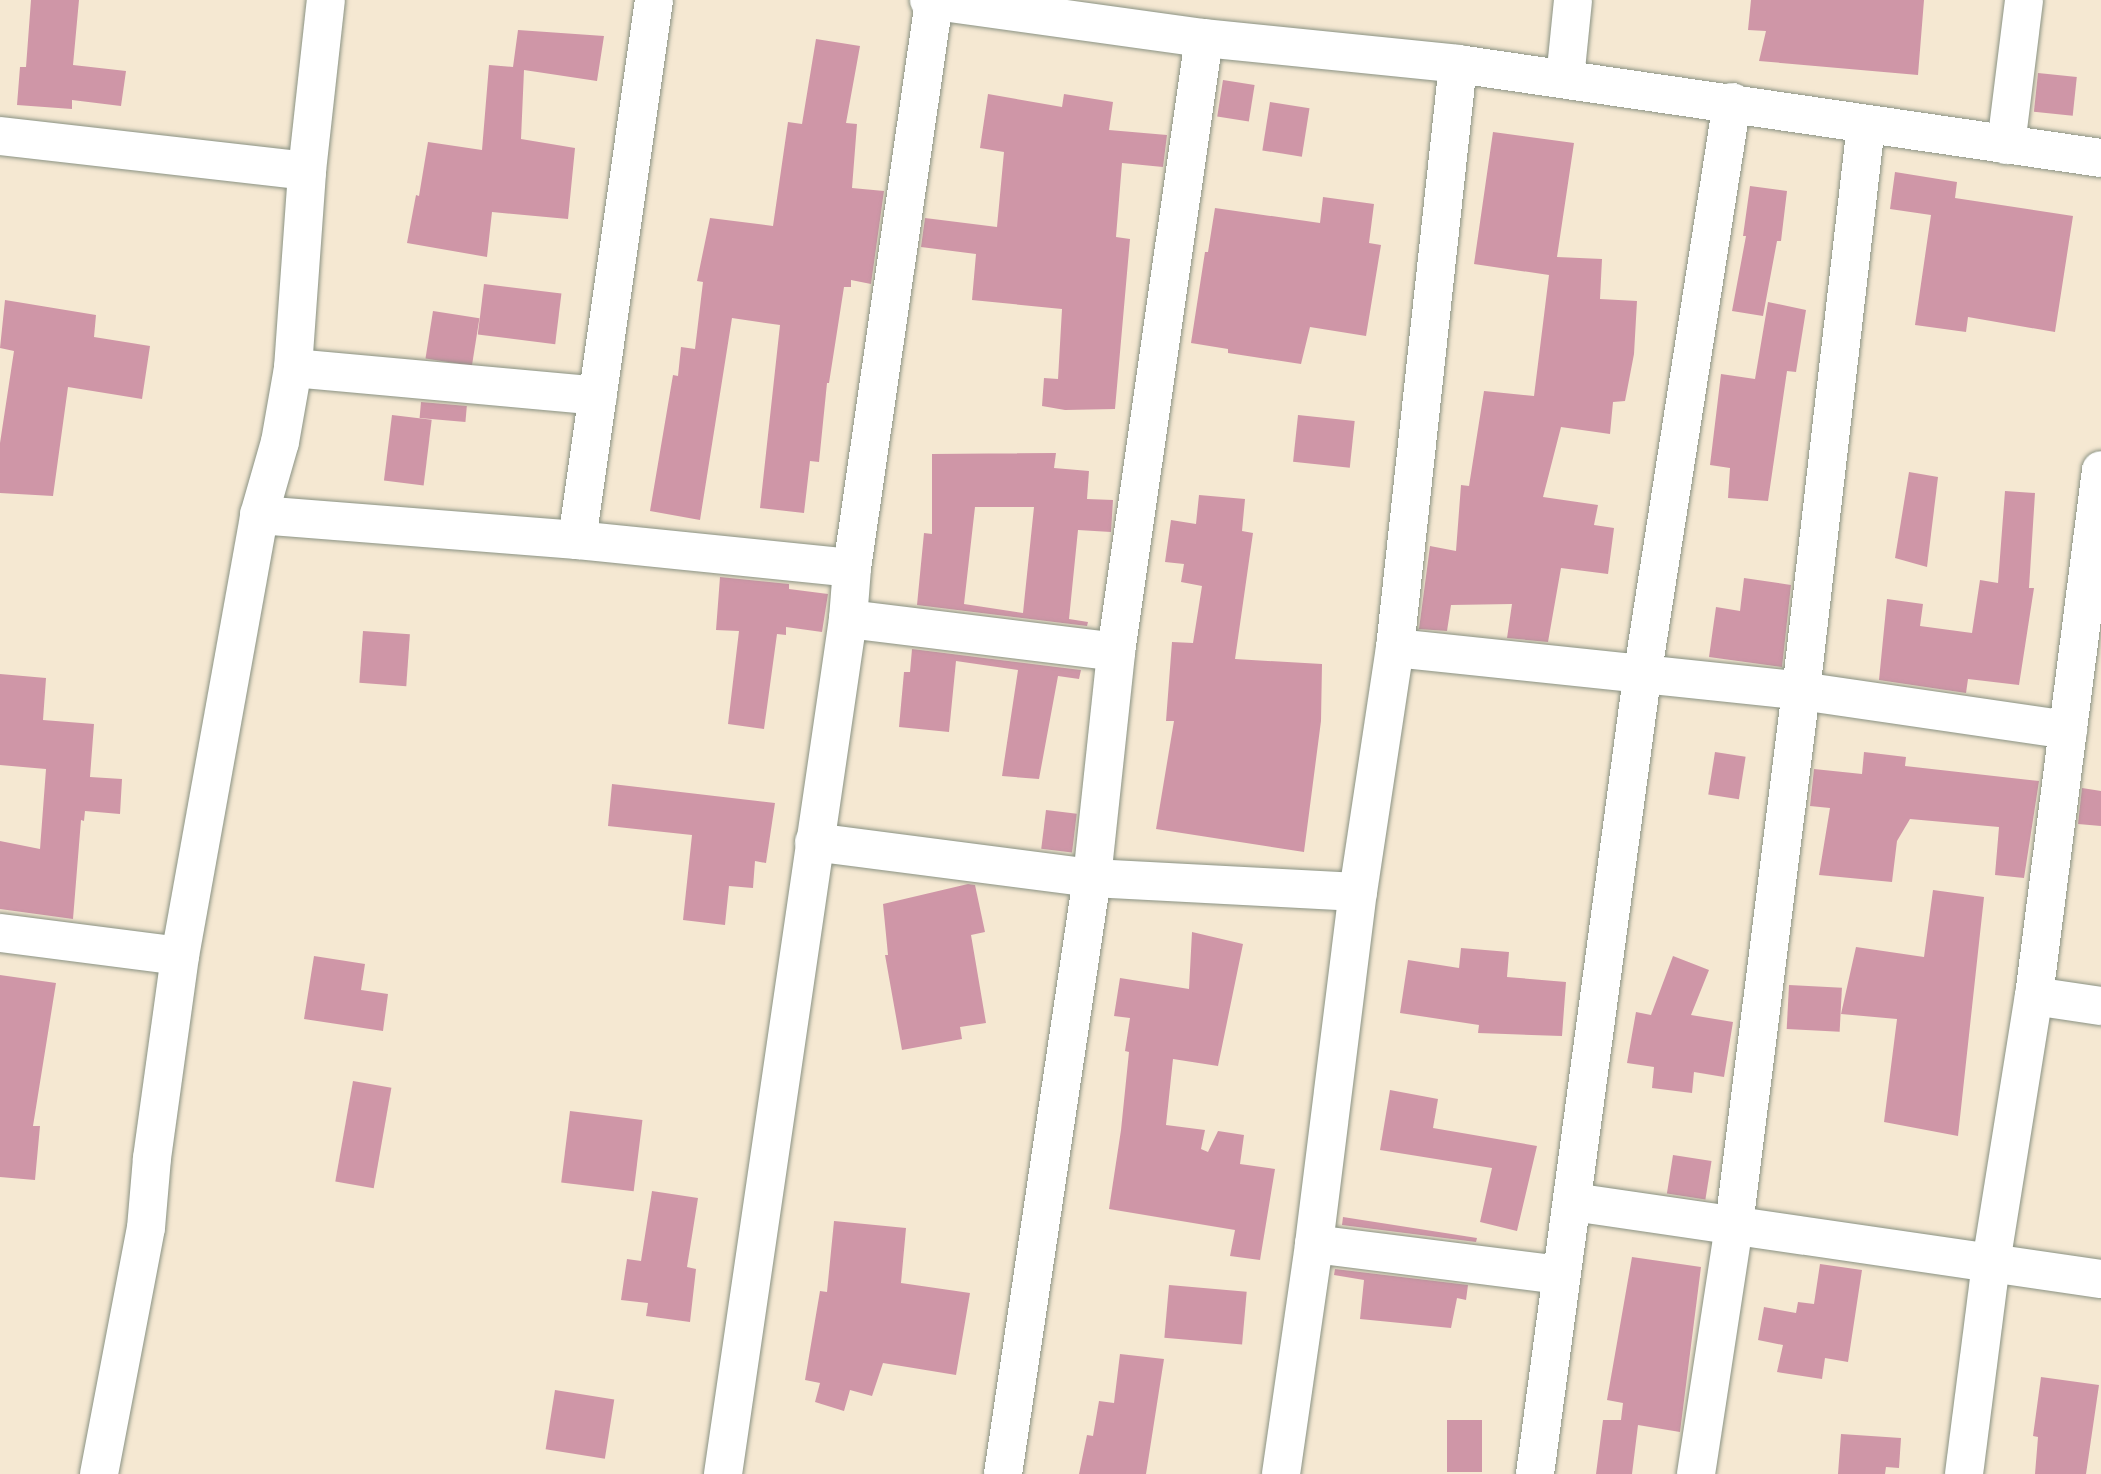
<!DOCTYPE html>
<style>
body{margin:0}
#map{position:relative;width:2101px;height:1474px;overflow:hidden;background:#f5e8d2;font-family:"Balsamiq Sans",sans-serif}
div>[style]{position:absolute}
.building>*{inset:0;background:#cf96a7;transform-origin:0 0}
.roads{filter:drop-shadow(0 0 2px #8a9283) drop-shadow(0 0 2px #8a9283)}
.street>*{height:38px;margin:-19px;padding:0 19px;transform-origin:19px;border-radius:19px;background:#fff}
span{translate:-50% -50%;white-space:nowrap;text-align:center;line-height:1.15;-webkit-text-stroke:5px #fbf7ec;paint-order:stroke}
</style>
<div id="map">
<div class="building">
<div style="clip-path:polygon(31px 0,79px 0,73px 65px,126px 71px,121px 106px,72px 100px,72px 109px,17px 105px,20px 67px,26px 67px)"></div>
<div style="clip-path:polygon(1751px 0,1924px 0,1918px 75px,1759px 61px,1766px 31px,1748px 30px)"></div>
<div style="clip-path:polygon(518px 30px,604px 36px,597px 81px,524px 70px,521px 139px,575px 148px,568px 219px,492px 212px,487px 257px,407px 243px,416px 195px,419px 196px,428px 142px,482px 150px,489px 65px,513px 67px)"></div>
<div style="clip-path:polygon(816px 39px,860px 46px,846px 123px,857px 124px,852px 188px,884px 191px,871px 284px,851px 280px,851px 287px,844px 287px,829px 383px,827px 383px,819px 462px,810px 461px,804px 513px,760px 508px,780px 325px,732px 318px,700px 520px,650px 511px,673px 375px,678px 376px,681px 347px,695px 349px,703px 282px,697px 281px,710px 218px,773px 226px,788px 122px,802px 124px)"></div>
<div style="left:2038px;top:73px;width:39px;height:39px;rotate:6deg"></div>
<div style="left:1223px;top:80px;width:32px;height:37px;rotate:9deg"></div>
<div style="clip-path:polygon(988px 94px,1062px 107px,1064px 94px,1113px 102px,1109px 130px,1167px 135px,1163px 167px,1122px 163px,1116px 237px,1130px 239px,1115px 409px,1065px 410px,1042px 406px,1044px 378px,1058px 379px,1062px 309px,972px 300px,976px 254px,921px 247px,925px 218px,997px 227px,1004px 152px,980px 148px)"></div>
<div style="left:1270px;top:102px;width:40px;height:49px;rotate:9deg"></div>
<div style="clip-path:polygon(1493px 132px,1574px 143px,1557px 257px,1602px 259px,1600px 299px,1637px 301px,1634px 354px,1625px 401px,1613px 402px,1610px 434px,1561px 427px,1543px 497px,1598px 505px,1594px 525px,1614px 528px,1608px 574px,1561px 568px,1548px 642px,1507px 638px,1512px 604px,1451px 605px,1447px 631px,1419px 629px,1430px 546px,1456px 551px,1461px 485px,1469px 486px,1484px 391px,1534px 396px,1549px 275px,1474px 264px)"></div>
<div style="clip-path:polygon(1895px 172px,1957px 182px,1955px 198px,2073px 216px,2055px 332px,1968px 317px,1966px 332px,1915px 325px,1931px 215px,1890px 209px)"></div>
<div style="clip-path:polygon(1750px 186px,1787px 191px,1781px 241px,1777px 241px,1763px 316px,1732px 311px,1746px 236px,1743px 236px)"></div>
<div style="clip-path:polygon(1323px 197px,1374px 204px,1369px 243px,1381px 245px,1366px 336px,1310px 327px,1301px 364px,1228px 353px,1228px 349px,1191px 343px,1205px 252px,1208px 252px,1215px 208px,1320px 223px)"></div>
<div style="left:484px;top:284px;width:78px;height:51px;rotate:7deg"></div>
<div style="clip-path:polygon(5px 300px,96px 315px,94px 337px,150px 346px,142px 399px,68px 387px,53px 496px,0 493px,0 443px,14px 351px,0 348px)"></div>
<div style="clip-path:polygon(1768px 302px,1806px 310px,1796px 372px,1787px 371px,1768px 501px,1728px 498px,1730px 468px,1710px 465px,1721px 374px,1755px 379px)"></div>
<div style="left:433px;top:311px;width:47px;height:48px;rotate:9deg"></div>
<div style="left:421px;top:402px;width:46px;height:16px;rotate:5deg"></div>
<div style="left:392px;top:415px;width:40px;height:66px;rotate:7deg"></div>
<div style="left:1298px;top:415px;width:57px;height:47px;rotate:6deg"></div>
<div style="clip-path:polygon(evenodd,1056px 453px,1054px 468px,1089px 471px,1087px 499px,1113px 500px,1111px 532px,1078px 530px,1069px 619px,1088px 622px,1087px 626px,917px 605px,924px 533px,932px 534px,932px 454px,1056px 453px,975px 507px,1034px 507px,1023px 613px,964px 604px,975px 507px)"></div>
<div style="clip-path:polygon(1909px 472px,1938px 477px,1927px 567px,1895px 558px)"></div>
<div style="clip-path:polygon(2005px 491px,2035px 493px,2029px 588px,2034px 588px,2019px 685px,1968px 679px,1966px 693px,1879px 680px,1887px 599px,1923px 604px,1920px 626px,1972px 633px,1980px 580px,1998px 583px)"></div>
<div style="clip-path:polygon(1199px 495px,1245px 499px,1242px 531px,1253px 533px,1235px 659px,1322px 664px,1321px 721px,1304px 852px,1156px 829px,1174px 721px,1166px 721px,1172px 642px,1193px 643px,1202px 586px,1181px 582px,1184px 564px,1165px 562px,1171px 520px,1196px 524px)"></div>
<div style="clip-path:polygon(720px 577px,789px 584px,789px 589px,828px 594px,822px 632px,786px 627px,786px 635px,777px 634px,764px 729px,728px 724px,739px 631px,716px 630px)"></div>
<div style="clip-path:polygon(1744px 578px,1791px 585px,1782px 667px,1709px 657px,1716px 607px,1740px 611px)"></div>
<div style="left:363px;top:631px;width:47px;height:52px;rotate:4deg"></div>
<div style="clip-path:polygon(912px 649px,1081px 670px,1079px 679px,1058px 676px,1039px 779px,1002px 776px,1018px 670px,956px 661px,949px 732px,899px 727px,904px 672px,910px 672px)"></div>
<div style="clip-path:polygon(0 674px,46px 678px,43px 720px,94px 724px,90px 777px,122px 779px,120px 814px,85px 811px,84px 821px,81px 820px,73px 919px,0 909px,0 841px,40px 849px,46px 769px,0 765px)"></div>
<div style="left:1715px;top:752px;width:31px;height:43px;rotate:9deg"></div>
<div style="clip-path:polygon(1864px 752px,1906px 757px,1905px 766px,2039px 781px,2024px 878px,1995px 875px,1999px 827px,1910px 819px,1897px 841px,1892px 882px,1819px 875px,1830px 808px,1810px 806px,1814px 769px,1862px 774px)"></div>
<div style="clip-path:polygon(612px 784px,775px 803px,766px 863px,755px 861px,753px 888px,729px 886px,725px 925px,683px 920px,692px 835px,608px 826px)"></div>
<div style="clip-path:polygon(2082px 788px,2101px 791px,2101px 826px,2078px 824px)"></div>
<div style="left:1046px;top:810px;width:31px;height:39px;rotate:7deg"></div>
<div style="clip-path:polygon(968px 884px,975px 885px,985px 932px,971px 935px,986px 1023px,960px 1027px,962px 1039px,902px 1050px,885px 955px,888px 955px,883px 904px)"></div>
<div style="clip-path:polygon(1933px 890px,1984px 897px,1958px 1136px,1884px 1122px,1897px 1019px,1841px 1014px,1856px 947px,1924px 957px)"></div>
<div style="clip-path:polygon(1192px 932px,1243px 944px,1218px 1066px,1173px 1059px,1166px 1125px,1205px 1130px,1201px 1149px,1208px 1152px,1218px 1131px,1244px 1135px,1240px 1164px,1275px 1169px,1260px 1260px,1230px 1256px,1235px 1230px,1109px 1209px,1121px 1130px,1129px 1052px,1125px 1051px,1130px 1018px,1114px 1016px,1120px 978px,1189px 989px)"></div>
<div style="clip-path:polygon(1461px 948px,1509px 952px,1507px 977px,1566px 982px,1562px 1036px,1478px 1033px,1479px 1025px,1400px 1013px,1408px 960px,1459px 968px)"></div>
<div style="clip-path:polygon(314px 956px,365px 964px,361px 990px,388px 994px,383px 1031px,304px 1019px)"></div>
<div style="clip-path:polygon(1673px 956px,1709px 970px,1691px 1015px,1733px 1022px,1724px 1077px,1694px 1072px,1692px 1093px,1652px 1088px,1654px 1067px,1627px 1063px,1636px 1012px,1651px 1015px)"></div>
<div style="clip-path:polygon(0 975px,56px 983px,33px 1126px,40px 1126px,35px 1180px,0 1177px)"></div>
<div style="left:1789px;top:985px;width:53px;height:44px;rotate:3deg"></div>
<div style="left:353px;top:1081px;width:39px;height:102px;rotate:10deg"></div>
<div style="clip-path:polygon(1390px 1090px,1438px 1099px,1433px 1128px,1537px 1146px,1517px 1231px,1480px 1222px,1492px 1168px,1380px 1150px)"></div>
<div style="left:570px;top:1111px;width:73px;height:72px;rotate:7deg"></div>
<div style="left:1673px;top:1155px;width:39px;height:39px;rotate:9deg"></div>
<div style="clip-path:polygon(652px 1191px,698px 1198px,687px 1267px,696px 1269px,690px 1322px,646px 1316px,648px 1303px,621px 1300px,627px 1259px,641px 1261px)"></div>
<div style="clip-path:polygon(1343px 1217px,1477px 1238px,1476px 1242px,1342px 1225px)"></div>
<div style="clip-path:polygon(834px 1221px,906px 1228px,901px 1283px,970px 1293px,956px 1375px,883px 1363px,872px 1396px,850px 1390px,844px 1411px,815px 1402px,820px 1383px,805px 1380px,820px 1291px,827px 1292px)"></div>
<div style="clip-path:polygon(1632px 1257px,1701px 1267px,1680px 1432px,1638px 1425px,1632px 1474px,1596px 1474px,1603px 1420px,1621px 1420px,1623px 1403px,1607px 1400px)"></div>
<div style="clip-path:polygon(1820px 1264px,1862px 1270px,1848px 1362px,1825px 1358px,1822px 1379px,1777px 1372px,1783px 1345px,1758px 1340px,1764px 1307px,1796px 1313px,1798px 1302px,1814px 1304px)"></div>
<div style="clip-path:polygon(1335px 1269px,1468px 1285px,1466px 1300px,1457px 1298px,1451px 1328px,1360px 1319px,1364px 1280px,1334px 1275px)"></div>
<div style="left:1169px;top:1285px;width:78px;height:53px;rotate:5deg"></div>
<div style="clip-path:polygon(1120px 1354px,1164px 1359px,1146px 1474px,1079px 1474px,1087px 1435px,1093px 1436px,1099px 1401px,1114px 1403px)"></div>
<div style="clip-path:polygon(2041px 1377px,2099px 1385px,2086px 1474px,2035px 1474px,2038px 1437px,2033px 1436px)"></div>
<div style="left:555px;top:1390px;width:60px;height:60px;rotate:9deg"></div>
<div style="left:1447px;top:1420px;width:35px;height:52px"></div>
<div style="clip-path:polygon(1841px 1434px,1901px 1438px,1899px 1468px,1886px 1467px,1885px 1474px,1838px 1474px)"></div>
</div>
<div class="roads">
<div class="street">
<div style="left:929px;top:0;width:278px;rotate:7.9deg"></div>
<div style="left:1204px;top:38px;width:255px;rotate:5.8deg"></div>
<div style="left:1458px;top:64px;width:650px;rotate:8.32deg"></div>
<div style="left:1565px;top:79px;width:79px;rotate:-84.2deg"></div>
<div style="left:0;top:136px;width:309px;rotate:6.5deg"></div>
<div style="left:2006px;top:145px;width:146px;rotate:-82.9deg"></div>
<div style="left:293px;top:368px;width:306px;rotate:5.2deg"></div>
<div style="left:259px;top:515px;width:319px;rotate:4.5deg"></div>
<div style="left:577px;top:540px;width:276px;rotate:5.8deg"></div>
<div style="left:577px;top:540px;width:545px;rotate:-81.88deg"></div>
<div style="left:848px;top:619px;width:270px;rotate:7deg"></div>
<div style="left:1395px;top:648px;width:408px;rotate:6deg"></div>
<div style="left:1801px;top:691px;width:270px;rotate:8.3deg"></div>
<div style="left:814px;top:842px;width:280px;rotate:7.4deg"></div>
<div style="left:1092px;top:878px;width:266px;rotate:3deg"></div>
<div style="left:0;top:933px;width:181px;rotate:7.3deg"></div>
<div style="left:2034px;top:996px;width:68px;rotate:8.5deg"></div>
<div style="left:1573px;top:1202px;width:534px;rotate:8.3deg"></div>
<div style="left:1314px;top:1244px;width:249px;rotate:7.2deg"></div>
<div style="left:99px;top:1474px;width:250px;rotate:-79.2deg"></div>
<div style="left:146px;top:1228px;width:70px;rotate:-85.1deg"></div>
<div style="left:152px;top:1158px;width:204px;rotate:-82.1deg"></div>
<div style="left:180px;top:956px;width:448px;rotate:-79.8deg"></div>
<div style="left:259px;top:515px;width:76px;rotate:-74deg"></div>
<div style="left:280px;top:442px;width:75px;rotate:-80deg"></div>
<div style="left:293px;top:368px;width:197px;rotate:-85.9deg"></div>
<div style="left:307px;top:171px;width:172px;rotate:-83.7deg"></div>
<div style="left:723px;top:1474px;width:864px;rotate:-81.68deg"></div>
<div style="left:848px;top:619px;width:51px;rotate:-85.5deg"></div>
<div style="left:852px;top:568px;width:573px;rotate:-81.77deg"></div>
<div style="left:1003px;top:1474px;width:603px;rotate:-81.51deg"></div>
<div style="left:1092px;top:878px;width:227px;rotate:-83.9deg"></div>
<div style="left:1116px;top:652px;width:620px;rotate:-81.84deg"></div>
<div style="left:1281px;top:1474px;width:232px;rotate:-81.8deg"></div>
<div style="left:1314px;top:1244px;width:355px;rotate:-82.9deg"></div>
<div style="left:1358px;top:892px;width:247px;rotate:-81.4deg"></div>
<div style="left:1395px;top:648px;width:587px;rotate:-83.84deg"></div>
<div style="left:1535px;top:1474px;width:804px;rotate:-82.35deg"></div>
<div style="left:1642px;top:677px;width:582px;rotate:-81.1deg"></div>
<div style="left:1696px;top:1474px;width:252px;rotate:-81.3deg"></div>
<div style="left:1734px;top:1225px;width:538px;rotate:-82.85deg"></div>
<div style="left:1801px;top:691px;width:570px;rotate:-83.45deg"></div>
<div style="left:1964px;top:1474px;width:213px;rotate:-82.7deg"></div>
<div style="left:1991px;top:1263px;width:270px;rotate:-80.9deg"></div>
<div style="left:2034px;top:996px;width:530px;rotate:-82.74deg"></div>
</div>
</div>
</div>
